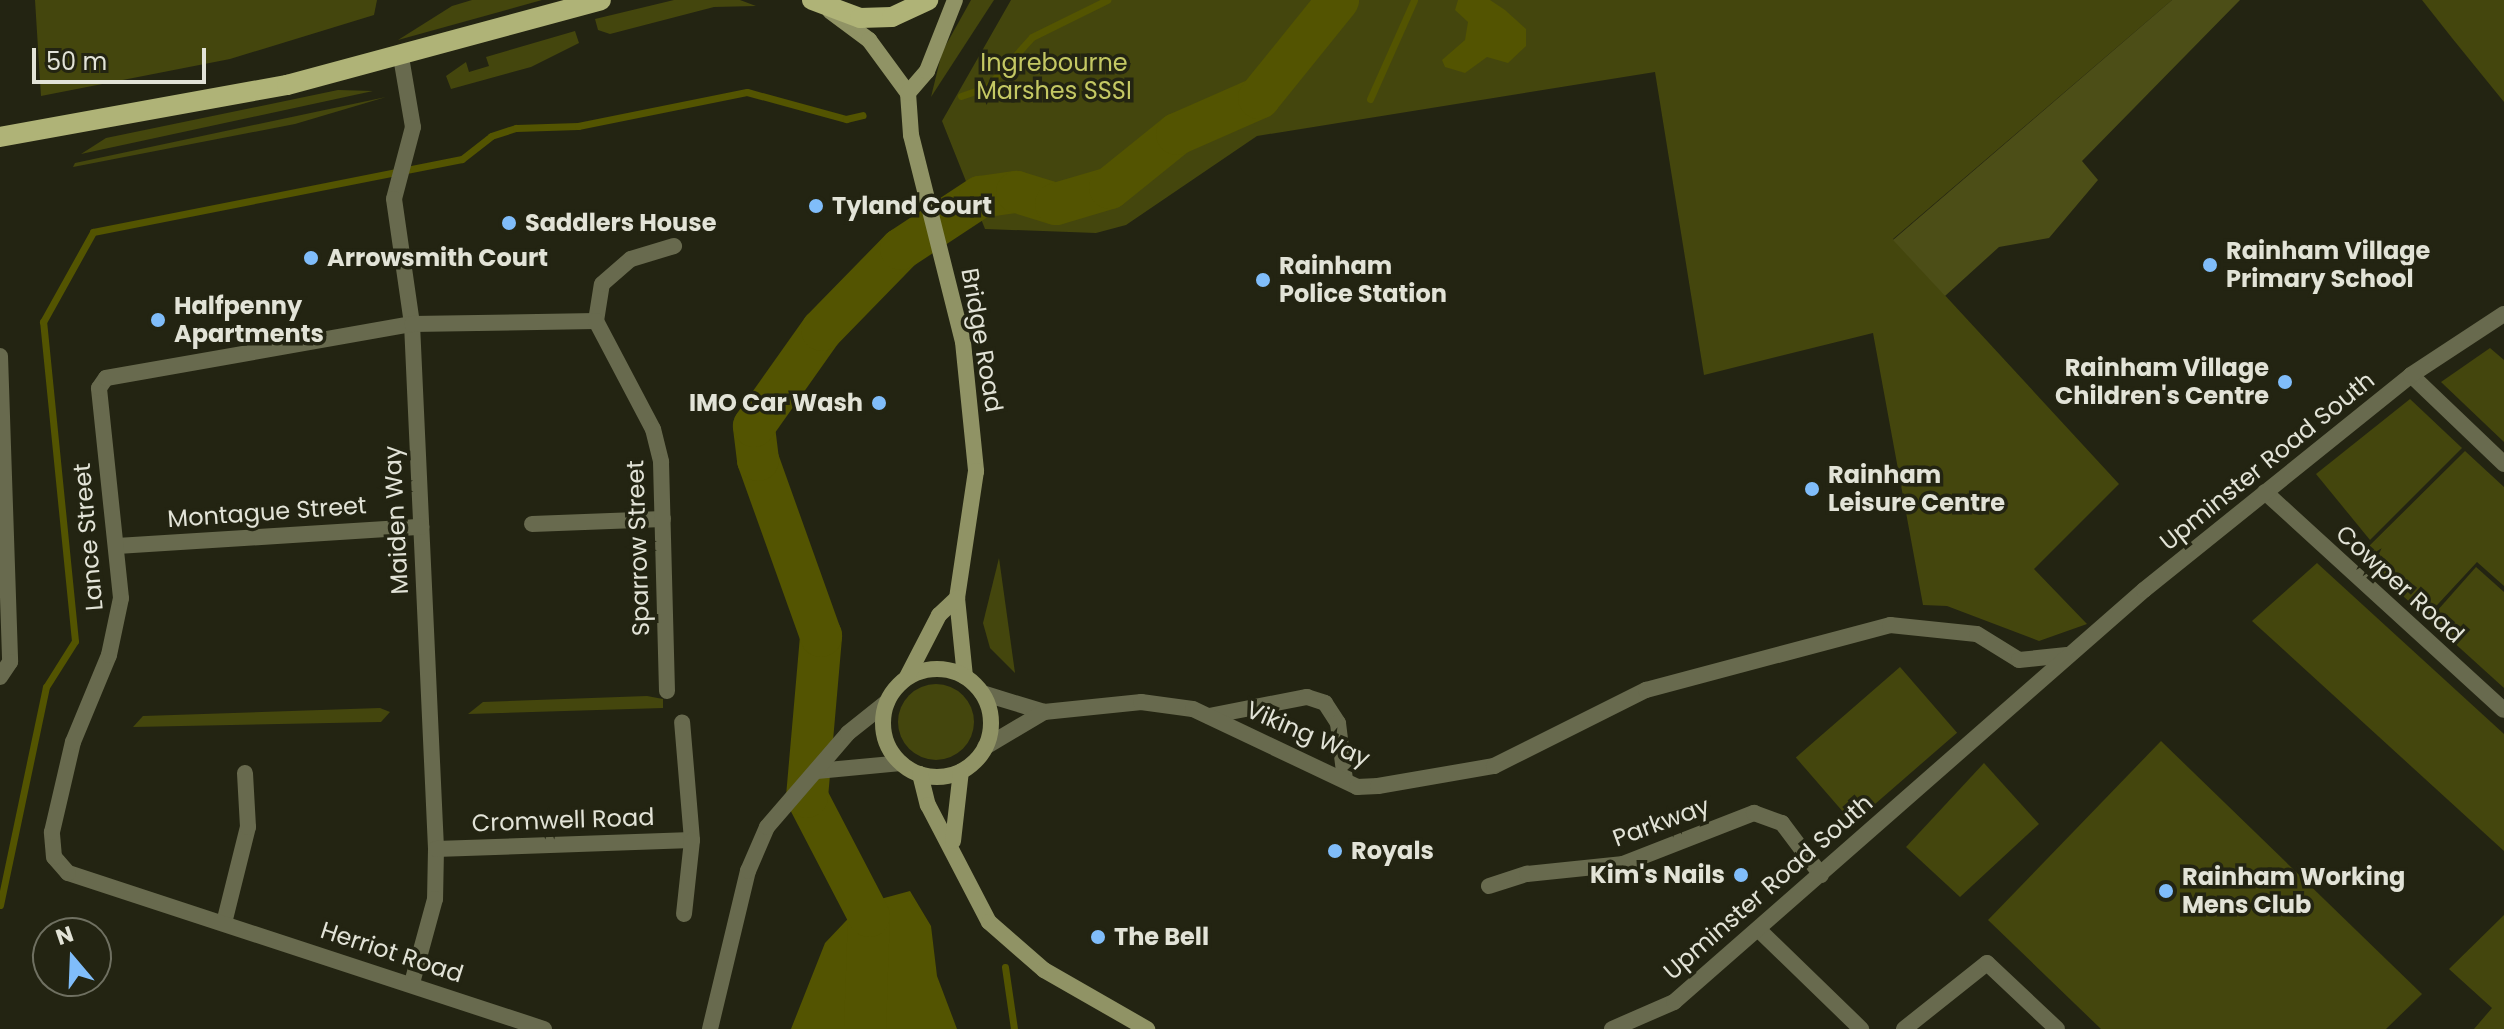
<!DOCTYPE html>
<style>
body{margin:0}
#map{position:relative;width:2504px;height:1029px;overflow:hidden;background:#232412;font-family:Poppins,sans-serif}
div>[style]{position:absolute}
.green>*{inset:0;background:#44460d;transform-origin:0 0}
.round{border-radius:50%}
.forest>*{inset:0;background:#4c4e17}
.water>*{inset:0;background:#535401}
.stream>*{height:7px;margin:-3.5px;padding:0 3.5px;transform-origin:3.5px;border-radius:3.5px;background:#535401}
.river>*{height:42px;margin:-21px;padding:0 21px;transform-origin:21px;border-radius:21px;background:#535401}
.minor>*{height:16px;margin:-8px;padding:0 8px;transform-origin:8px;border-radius:8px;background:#686a4e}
.tertiary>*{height:16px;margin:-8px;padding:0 8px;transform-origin:8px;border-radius:8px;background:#686a4e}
.secondary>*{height:16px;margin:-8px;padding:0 8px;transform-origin:8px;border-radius:8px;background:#909365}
.secondary>.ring{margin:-8px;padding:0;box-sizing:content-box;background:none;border:16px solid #909365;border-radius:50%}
.primary>*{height:20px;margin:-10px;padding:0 10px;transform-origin:10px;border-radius:10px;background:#afb377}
.dots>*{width:22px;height:22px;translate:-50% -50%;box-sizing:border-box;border:4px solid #232412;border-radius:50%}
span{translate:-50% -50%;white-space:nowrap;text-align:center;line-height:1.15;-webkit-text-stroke:7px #232412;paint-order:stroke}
.park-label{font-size:24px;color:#c4c863}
.poi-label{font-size:24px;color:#e2e3d7;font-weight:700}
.left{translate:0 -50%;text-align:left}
.right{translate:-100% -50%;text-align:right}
.street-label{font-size:24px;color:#e2e3d7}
.north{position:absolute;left:32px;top:917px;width:80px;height:80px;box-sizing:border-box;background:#232412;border:2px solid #6f7061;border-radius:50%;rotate:341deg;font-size:22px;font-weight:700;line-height:32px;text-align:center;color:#e2e3d7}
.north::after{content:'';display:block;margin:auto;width:28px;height:36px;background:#80bdfa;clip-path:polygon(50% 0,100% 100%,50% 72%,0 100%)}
.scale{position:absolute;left:32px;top:48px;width:174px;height:36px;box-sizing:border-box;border:4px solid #e2e3d7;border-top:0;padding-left:10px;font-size:24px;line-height:28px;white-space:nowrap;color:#e2e3d7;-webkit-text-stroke:6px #232412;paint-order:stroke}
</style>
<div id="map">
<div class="green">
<div style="clip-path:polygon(35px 0,377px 0,374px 15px,230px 59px,41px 96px)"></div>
<div style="clip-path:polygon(472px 0,542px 0,398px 40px,452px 6px)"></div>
<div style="clip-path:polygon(674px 0,740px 0,756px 6px,714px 7px,610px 34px,598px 30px,595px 19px)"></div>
<div style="clip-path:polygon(971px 0,994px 0,931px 97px,942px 52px)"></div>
<div style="clip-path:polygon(1011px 0,2172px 0,1893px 239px,2119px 484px,2034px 569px,2087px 624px,2039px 641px,1947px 606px,1923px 605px,1873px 333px,1704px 375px,1655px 72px,1257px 136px,1126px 225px,1096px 233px,985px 229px,942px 121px)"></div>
<div style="clip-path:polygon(2422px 0,2504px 0,2504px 102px,2452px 38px)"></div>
<div style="clip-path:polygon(575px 31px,579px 43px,531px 67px,451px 89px,446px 76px,466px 62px,469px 72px,489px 66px,486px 57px)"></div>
<div style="clip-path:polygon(338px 90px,373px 91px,81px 154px,106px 138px)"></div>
<div style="clip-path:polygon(386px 97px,295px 124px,73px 167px,75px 163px)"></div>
<div style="clip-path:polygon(2490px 348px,2504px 360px,2504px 442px,2441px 382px)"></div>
<div style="clip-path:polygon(2410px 399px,2462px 448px,2370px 540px,2316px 474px)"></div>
<div style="clip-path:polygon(2465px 451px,2504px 487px,2504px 586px,2477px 562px,2426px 617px,2359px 556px)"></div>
<div style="clip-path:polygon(999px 558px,1015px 673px,990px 648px,983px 623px)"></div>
<div style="clip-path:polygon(2317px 563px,2504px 734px,2504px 851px,2252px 621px)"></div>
<div style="clip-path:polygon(2476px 567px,2504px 592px,2504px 688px,2429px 620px)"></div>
<div style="left:1900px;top:667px;width:87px;height:138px;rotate:49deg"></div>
<div class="round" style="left:898px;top:684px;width:76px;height:76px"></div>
<div style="clip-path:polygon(647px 696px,663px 699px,663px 708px,468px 714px,483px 702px)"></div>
<div style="clip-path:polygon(380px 708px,390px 712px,381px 722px,133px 727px,143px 716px)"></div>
<div style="clip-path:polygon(2161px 741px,2422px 994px,2386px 1029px,2101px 1029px,1988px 920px)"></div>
<div style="clip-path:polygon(1984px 763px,2039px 824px,1960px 897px,1906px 847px)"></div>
<div style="clip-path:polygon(2504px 915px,2504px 1029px,2474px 1029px,2492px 1008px,2449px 969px)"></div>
</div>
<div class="forest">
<div style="clip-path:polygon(2172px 0,2240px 0,2082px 161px,2098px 180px,2049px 238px,1999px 247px,1945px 296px,1893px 240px)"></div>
</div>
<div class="water">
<div style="clip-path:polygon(1458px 0,1490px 0,1505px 10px,1526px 29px,1526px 46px,1508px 63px,1487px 57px,1465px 73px,1445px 67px,1442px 60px,1465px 40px,1468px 22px,1455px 10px)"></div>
<div style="clip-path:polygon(910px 891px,931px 926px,937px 976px,957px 1029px,791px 1029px,825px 943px,862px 904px)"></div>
</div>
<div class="stream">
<div style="left:961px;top:96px;width:28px;rotate:-19deg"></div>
<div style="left:987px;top:87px;width:67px;rotate:-48deg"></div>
<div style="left:1032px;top:37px;width:84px;rotate:-26.3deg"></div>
<div style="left:1370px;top:99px;width:108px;rotate:-66deg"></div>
<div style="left:0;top:905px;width:223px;rotate:-78.1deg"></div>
<div style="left:46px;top:687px;width:54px;rotate:-57.8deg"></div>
<div style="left:75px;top:641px;width:321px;rotate:-95.7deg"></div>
<div style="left:43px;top:322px;width:103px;rotate:-60.9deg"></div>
<div style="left:93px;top:232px;width:376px;rotate:-11.2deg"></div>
<div style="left:462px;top:159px;width:37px;rotate:-38deg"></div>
<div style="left:491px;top:136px;width:26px;rotate:-18deg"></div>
<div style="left:516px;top:128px;width:62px;rotate:-1.8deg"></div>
<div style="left:578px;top:126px;width:172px;rotate:-11.4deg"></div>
<div style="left:747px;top:92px;width:103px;rotate:15.3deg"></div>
<div style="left:846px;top:119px;width:17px;rotate:-13deg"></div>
<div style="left:1005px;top:967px;width:63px;rotate:81.7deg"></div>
</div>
<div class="river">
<div style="left:865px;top:1029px;width:113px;rotate:-88deg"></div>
<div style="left:869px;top:916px;width:134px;rotate:-117.5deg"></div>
<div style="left:807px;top:797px;width:162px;rotate:-85deg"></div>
<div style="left:821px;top:636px;width:187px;rotate:-109.7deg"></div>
<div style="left:758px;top:460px;width:34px;rotate:-97deg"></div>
<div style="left:754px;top:426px;width:118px;rotate:-54.7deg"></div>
<div style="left:822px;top:330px;width:113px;rotate:-45.7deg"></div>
<div style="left:901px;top:249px;width:95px;rotate:-33.4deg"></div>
<div style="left:980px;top:197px;width:37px;rotate:-8deg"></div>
<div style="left:1017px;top:192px;width:41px;rotate:17.1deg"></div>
<div style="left:1056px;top:204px;width:56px;rotate:-16.5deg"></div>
<div style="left:1110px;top:188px;width:86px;rotate:-38.9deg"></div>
<div style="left:1177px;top:134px;width:90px;rotate:-23.7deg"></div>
<div style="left:1259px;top:98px;width:126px;rotate:-51.1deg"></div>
</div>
<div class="minor">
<div style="left:401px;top:57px;width:71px;rotate:80.3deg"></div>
<div style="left:413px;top:127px;width:74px;rotate:104.8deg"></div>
<div style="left:394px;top:199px;width:126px;rotate:81.8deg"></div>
<div style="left:412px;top:324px;width:526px;rotate:87.38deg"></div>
<div style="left:436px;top:849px;width:50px;rotate:91.1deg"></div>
<div style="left:435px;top:899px;width:87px;rotate:105.3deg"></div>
<div style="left:596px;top:321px;width:37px;rotate:-81deg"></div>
<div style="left:602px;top:284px;width:38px;rotate:-41deg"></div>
<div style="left:631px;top:259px;width:45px;rotate:-16.8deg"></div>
<div style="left:0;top:356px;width:306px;rotate:88.1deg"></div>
<div style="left:10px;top:662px;width:18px;rotate:124deg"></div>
<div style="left:2411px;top:375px;width:129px;rotate:43.7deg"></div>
<div style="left:2265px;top:492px;width:323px;rotate:42.4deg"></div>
<div style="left:532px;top:524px;width:131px;rotate:-2.2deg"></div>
<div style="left:117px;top:546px;width:305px;rotate:-3.6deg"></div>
<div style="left:1209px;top:716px;width:100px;rotate:-11deg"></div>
<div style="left:1307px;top:697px;width:19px;rotate:18deg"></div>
<div style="left:1325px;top:703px;width:24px;rotate:57deg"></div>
<div style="left:1338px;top:723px;width:57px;rotate:83deg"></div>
<div style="left:436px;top:849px;width:256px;rotate:-2deg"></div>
<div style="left:692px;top:840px;width:118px;rotate:-94.8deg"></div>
<div style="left:1489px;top:886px;width:40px;rotate:-18deg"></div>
<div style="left:1527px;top:874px;width:97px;rotate:-5.9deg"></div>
<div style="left:1623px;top:864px;width:141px;rotate:-21.3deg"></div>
<div style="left:1754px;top:813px;width:30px;rotate:20deg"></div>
<div style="left:1782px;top:823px;width:65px;rotate:53.1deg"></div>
<div style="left:684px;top:914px;width:74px;rotate:-83.8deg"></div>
<div style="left:224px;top:923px;width:99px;rotate:-76deg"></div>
<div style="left:248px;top:827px;width:54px;rotate:-93.2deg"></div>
<div style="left:1760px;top:931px;width:141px;rotate:44.1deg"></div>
<div style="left:544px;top:1029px;width:501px;rotate:-161.85deg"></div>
<div style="left:68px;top:873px;width:21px;rotate:-131deg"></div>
<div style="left:54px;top:857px;width:25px;rotate:-95deg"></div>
<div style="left:52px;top:832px;width:92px;rotate:-76.9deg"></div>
<div style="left:73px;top:742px;width:94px;rotate:-67.5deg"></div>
<div style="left:109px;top:655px;width:58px;rotate:-78.1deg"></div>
<div style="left:121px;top:598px;width:211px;rotate:-96deg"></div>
<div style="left:99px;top:388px;width:12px;rotate:-55deg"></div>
<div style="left:106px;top:378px;width:311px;rotate:-10deg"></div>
<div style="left:412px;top:324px;width:184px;rotate:-0.9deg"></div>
<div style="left:596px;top:321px;width:122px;rotate:62.2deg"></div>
<div style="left:653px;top:429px;width:34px;rotate:76deg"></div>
<div style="left:661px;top:462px;width:229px;rotate:88.5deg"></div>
<div style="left:1904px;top:1029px;width:106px;rotate:-38.5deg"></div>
<div style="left:1987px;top:963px;width:96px;rotate:43.3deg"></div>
</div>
<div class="tertiary">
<div style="left:982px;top:693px;width:65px;rotate:17deg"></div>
<div style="left:1044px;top:712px;width:98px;rotate:-5.9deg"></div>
<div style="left:1141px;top:702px;width:52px;rotate:7.7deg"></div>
<div style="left:1193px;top:709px;width:182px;rotate:25.4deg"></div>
<div style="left:1357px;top:787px;width:21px;rotate:-3deg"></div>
<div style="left:1378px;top:786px;width:118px;rotate:-9.8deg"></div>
<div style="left:1494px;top:766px;width:170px;rotate:-26.6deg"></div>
<div style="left:1646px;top:690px;width:253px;rotate:-14.9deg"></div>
<div style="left:1890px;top:625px;width:87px;rotate:5.9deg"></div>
<div style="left:1977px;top:634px;width:49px;rotate:31.8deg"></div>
<div style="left:2019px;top:660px;width:48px;rotate:-5.9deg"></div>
<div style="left:985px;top:747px;width:69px;rotate:-30.7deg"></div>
<div style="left:817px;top:771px;width:84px;rotate:-5.4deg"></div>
<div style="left:710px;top:1029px;width:163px;rotate:-76.5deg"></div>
<div style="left:748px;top:871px;width:48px;rotate:-66.6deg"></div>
<div style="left:767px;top:827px;width:124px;rotate:-49.2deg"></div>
<div style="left:848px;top:733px;width:50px;rotate:-38.5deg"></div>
<div style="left:1612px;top:1029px;width:68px;rotate:-23.5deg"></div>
<div style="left:1674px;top:1002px;width:625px;rotate:-41.24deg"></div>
<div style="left:2144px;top:590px;width:343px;rotate:-38.8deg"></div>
<div style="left:2411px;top:375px;width:111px;rotate:-33.3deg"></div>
</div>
<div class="secondary">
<div style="left:830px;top:11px;width:49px;rotate:36.6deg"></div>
<div style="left:869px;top:40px;width:66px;rotate:53.7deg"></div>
<div style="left:908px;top:93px;width:42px;rotate:85.9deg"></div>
<div style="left:911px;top:135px;width:213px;rotate:75.9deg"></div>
<div style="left:963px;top:342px;width:130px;rotate:84.2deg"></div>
<div style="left:976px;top:471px;width:128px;rotate:98.5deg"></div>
<div style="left:957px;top:598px;width:79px;rotate:84.2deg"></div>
<div style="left:908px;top:93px;width:29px;rotate:-49deg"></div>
<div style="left:927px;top:71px;width:76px;rotate:-68.5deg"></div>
<div class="ring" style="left:883px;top:669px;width:92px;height:92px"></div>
<div style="left:907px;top:677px;width:70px;rotate:-62.7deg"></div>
<div style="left:939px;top:615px;width:25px;rotate:-43deg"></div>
<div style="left:920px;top:774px;width:32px;rotate:76deg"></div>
<div style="left:928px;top:805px;width:132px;rotate:62.5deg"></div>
<div style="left:989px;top:922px;width:73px;rotate:41.1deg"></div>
<div style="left:1044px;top:970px;width:119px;rotate:29.8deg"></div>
<div style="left:953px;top:841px;width:70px;rotate:-83.5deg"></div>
</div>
<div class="primary">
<div style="left:812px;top:0;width:51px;rotate:20.6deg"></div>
<div style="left:860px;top:18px;width:32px;rotate:-2deg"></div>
<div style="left:892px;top:17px;width:40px;rotate:-25deg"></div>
<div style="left:0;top:137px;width:292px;rotate:-10.3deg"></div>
<div style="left:287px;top:85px;width:325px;rotate:-15.1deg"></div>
</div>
<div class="dots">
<div style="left:816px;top:206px;background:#80bdfa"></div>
<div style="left:509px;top:223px;background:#80bdfa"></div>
<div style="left:311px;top:258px;background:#80bdfa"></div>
<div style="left:2210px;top:265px;background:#80bdfa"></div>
<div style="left:1263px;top:280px;background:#80bdfa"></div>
<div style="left:158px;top:320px;background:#80bdfa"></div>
<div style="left:2285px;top:382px;background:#80bdfa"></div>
<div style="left:879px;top:403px;background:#80bdfa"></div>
<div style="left:1812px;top:489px;background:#80bdfa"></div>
<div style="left:1335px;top:851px;background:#80bdfa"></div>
<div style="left:1741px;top:875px;background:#80bdfa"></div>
<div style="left:2166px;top:891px;background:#80bdfa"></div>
<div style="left:1098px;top:937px;background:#80bdfa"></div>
</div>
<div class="park-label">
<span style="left:1054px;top:77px">Ingrebourne<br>Marshes SSSI</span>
</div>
<div class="poi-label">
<span class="left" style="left:832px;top:206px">Tyland Court</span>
<span class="left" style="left:525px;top:223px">Saddlers House</span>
<span class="left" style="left:2226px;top:265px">Rainham Village<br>Primary School</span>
<span class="left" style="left:327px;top:258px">Arrowsmith Court</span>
<span class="left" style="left:1279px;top:280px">Rainham<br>Police Station</span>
<span class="left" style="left:174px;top:320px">Halfpenny<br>Apartments</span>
<span class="right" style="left:2269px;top:382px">Rainham Village<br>Children's Centre</span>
<span class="right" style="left:863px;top:403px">IMO Car Wash</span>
<span class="left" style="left:1828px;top:489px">Rainham<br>Leisure Centre</span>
<span class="left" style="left:1351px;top:851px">Royals</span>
<span class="right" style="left:1725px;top:875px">Kim's Nails</span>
<span class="left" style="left:2182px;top:891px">Rainham Working<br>Mens Club</span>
<span class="left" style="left:1114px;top:937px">The Bell</span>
</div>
<div class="street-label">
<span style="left:982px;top:340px;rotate:80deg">Bridge Road</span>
<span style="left:2267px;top:461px;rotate:-39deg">Upminster Road South</span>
<span style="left:267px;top:512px;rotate:-4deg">Montague Street</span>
<span style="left:396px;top:520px;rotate:-93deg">Maiden Way</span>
<span style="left:88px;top:537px;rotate:-95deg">Lance Street</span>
<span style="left:638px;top:548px;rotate:-92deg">Sparrow Street</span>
<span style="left:2400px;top:584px;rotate:42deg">Cowper Road</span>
<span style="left:1308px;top:734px;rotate:23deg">Viking Way</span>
<span style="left:563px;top:820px;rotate:-2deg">Cromwell Road</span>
<span style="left:1661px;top:822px;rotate:-20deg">Parkway</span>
<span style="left:1768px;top:887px;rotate:-41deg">Upminster Road South</span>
<span style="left:392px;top:952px;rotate:18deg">Herriot Road</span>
</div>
<div class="north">N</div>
<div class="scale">50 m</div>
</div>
